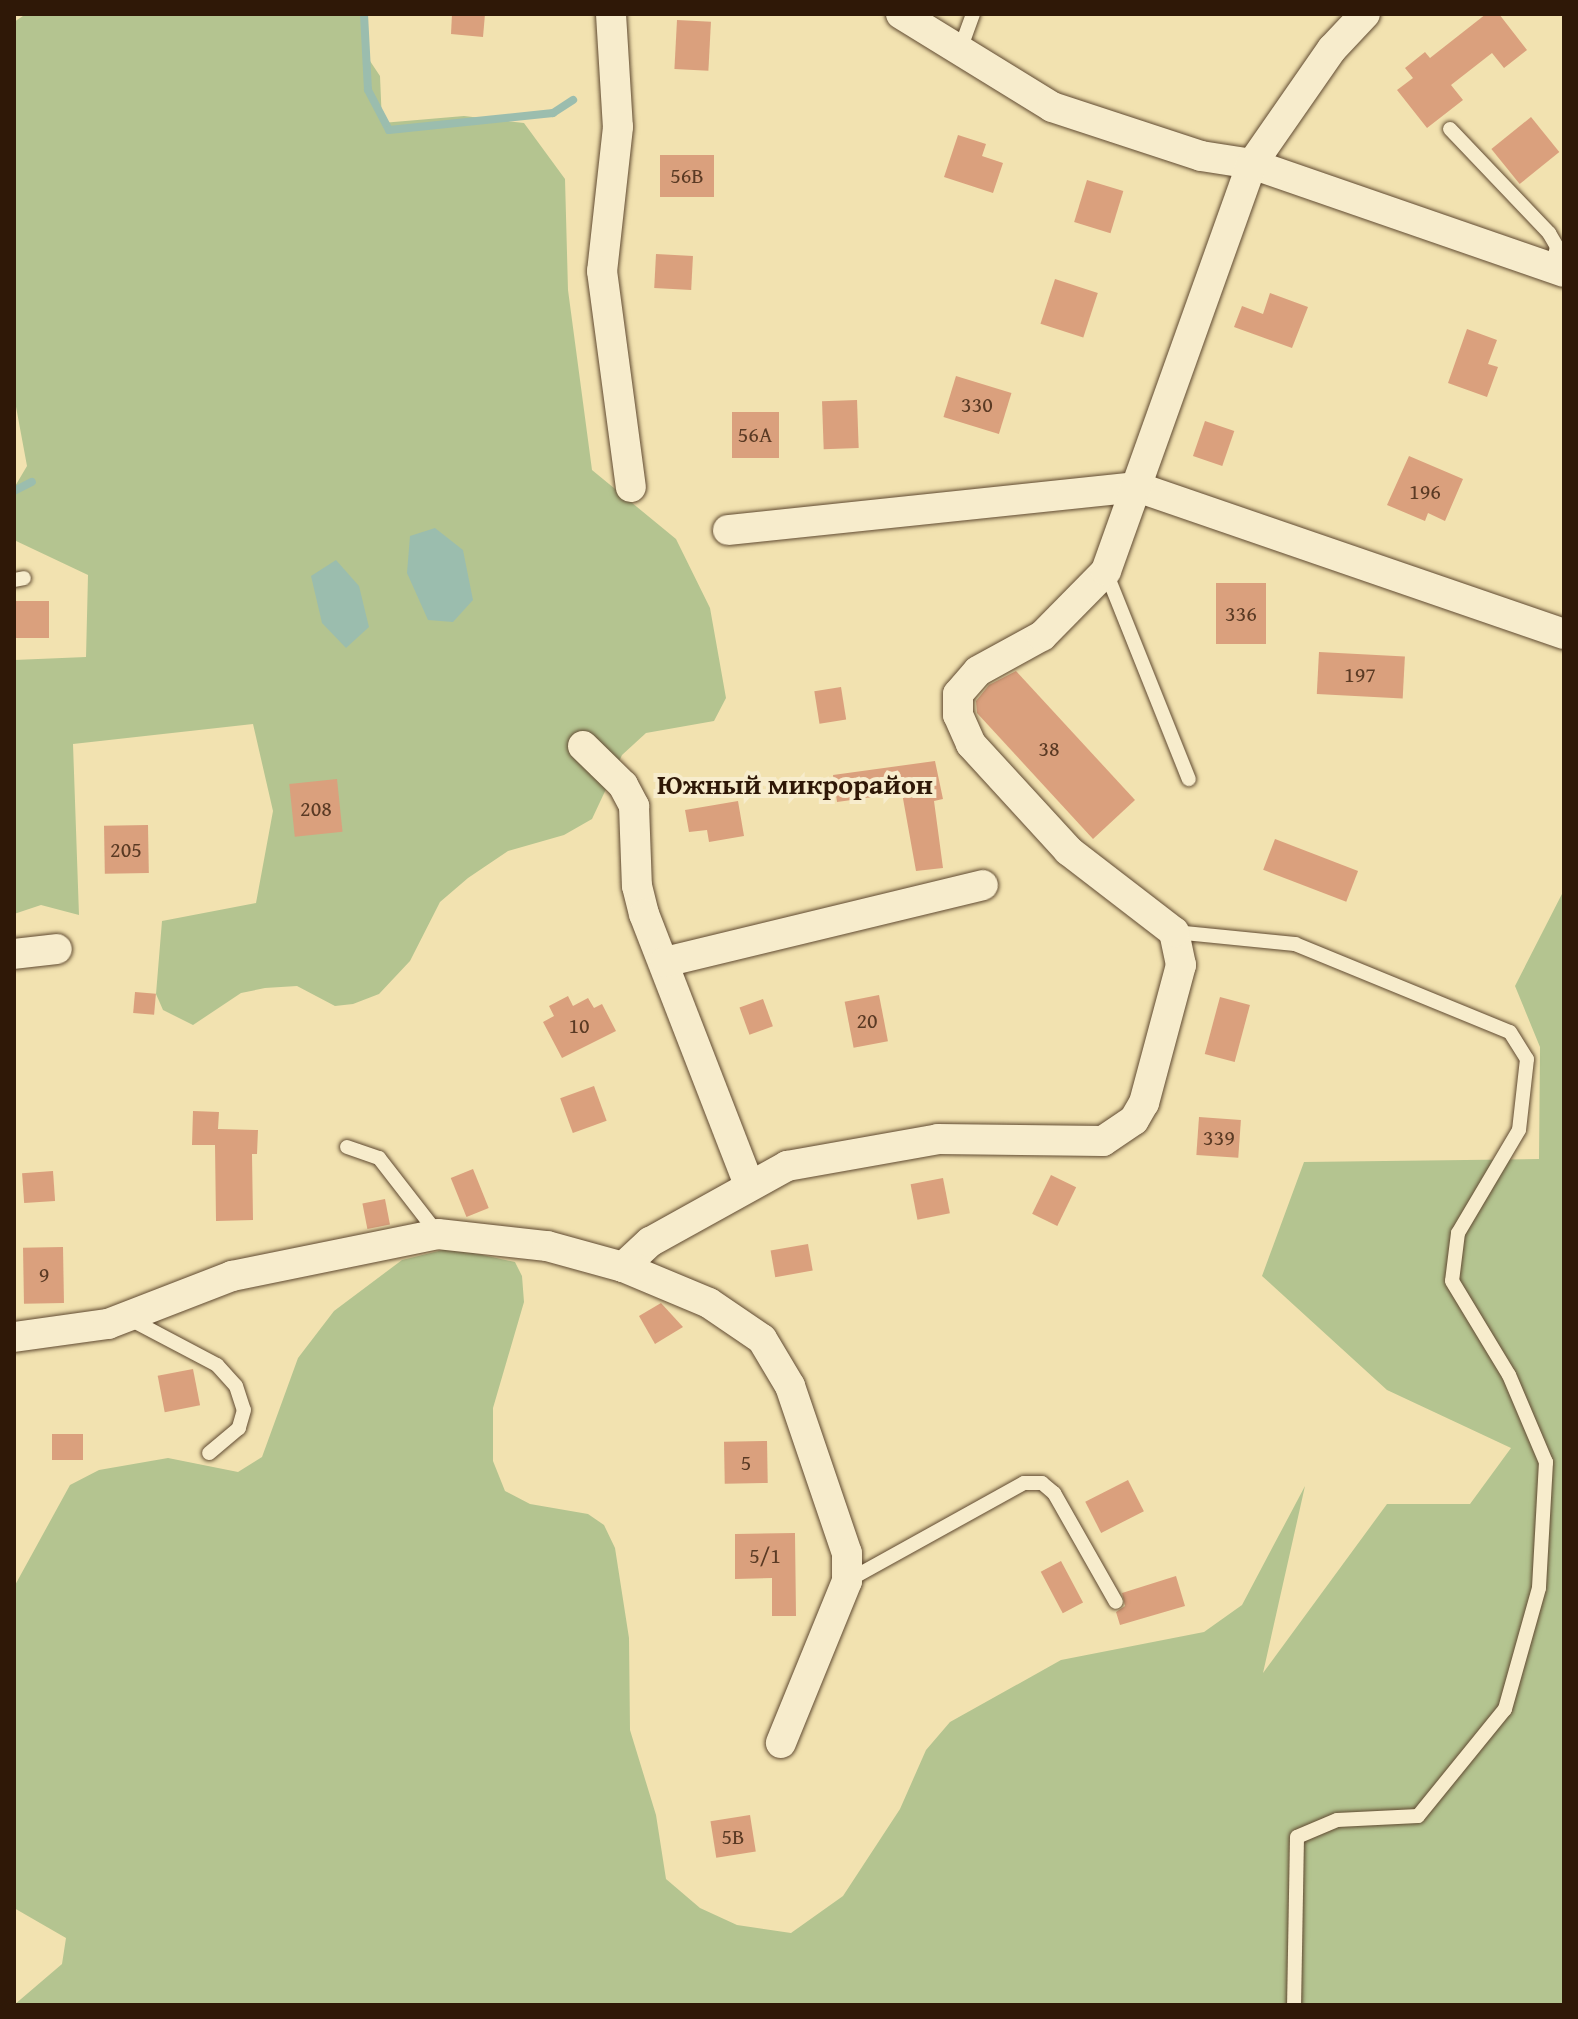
<!DOCTYPE html>
<meta charset="utf-8">
<style>
body{margin:0}
#map{position:relative;width:1578px;height:2019px;overflow:hidden;background:#f2e2b0;font-family:"Gentium Book Plus",serif}
div>[style]{position:absolute}
.green>*{inset:0;background:#b4c490}
.water>*{inset:0;background:#9bbdae}
.stream>*{height:8px;margin:-4px;padding:0 4px;transform-origin:4px;border-radius:4px;background:#9bbdae}
.building>*{inset:0;background:#daa07d;transform-origin:0 0}
.roads{filter:drop-shadow(0 0 2px #604a31) drop-shadow(0 0 2px #604a31)}
.lane>*{height:14px;margin:-7px;padding:0 7px;transform-origin:7px;border-radius:7px;background:#f7eccc}
.street>*{height:30px;margin:-15px;padding:0 15px;transform-origin:15px;border-radius:15px;background:#f7eccc}
span{translate:-50% -50%;white-space:nowrap;text-align:center;line-height:1.15;-webkit-text-stroke:8px #f7eccc;paint-order:stroke}
.number-label{font-size:22px;color:#5a3a24}
.number-label span{-webkit-text-stroke-width:0}
.neighbourhood-label{font-size:28px;color:#2f1807;font-weight:700}
.frame{position:absolute;inset:0;border:16px solid #2f1807;pointer-events:none}
</style>
<div id="map">
<div class="green">
<div style="clip-path:polygon(26px 14px,363px 14px,366px 55px,380px 76px,382px 123px,464px 116px,524px 123px,565px 179px,568px 290px,592px 470px,676px 539px,710px 608px,726px 698px,714px 721px,646px 733px,622px 755px,592px 819px,564px 835px,508px 851px,468px 878px,440px 902px,410px 961px,379px 994px,353px 1004px,335px 1006px,297px 986px,265px 988px,241px 993px,193px 1025px,163px 1010px,156px 994px,162px 921px,256px 903px,273px 811px,253px 724px,73px 744px,79px 915px,41px 905px,14px 914px,14px 660px,86px 657px,88px 575px,14px 540px,14px 488px,27px 466px,14px 396px,14px 22px)"></div>
<div style="clip-path:polygon(1564px 890px,1564px 2005px,14px 2005px,62px 1964px,66px 1938px,14px 1908px,14px 1587px,70px 1485px,99px 1470px,168px 1458px,238px 1472px,262px 1457px,298px 1358px,334px 1311px,402px 1260px,451px 1248px,515px 1262px,522px 1276px,524px 1302px,493px 1408px,493px 1461px,505px 1491px,530px 1504px,588px 1514px,604px 1525px,615px 1548px,629px 1638px,630px 1730px,656px 1815px,666px 1879px,700px 1908px,737px 1925px,791px 1933px,843px 1896px,900px 1809px,926px 1750px,950px 1722px,1061px 1660px,1204px 1632px,1242px 1605px,1305px 1486px,1263px 1673px,1387px 1504px,1470px 1504px,1511px 1448px,1387px 1390px,1262px 1276px,1304px 1162px,1539px 1159px,1540px 1047px,1515px 986px)"></div>
</div>
<div class="water">
<div style="clip-path:polygon(435px 528px,463px 550px,473px 600px,453px 622px,428px 620px,407px 573px,410px 536px)"></div>
<div style="clip-path:polygon(336px 560px,359px 586px,369px 627px,346px 648px,322px 623px,311px 576px)"></div>
</div>
<div class="stream">
<div style="left:364px;top:14px;width:76px;rotate:87deg"></div>
<div style="left:368px;top:90px;width:45px;rotate:62.3deg"></div>
<div style="left:389px;top:130px;width:165px;rotate:-5.9deg"></div>
<div style="left:553px;top:113px;width:24px;rotate:-33deg"></div>
<div style="left:14px;top:491px;width:20px;rotate:-27deg"></div>
</div>
<div class="building">
<div style="clip-path:polygon(452px 14px,485px 14px,483px 37px,451px 34px)"></div>
<div style="clip-path:polygon(1486px 14px,1499px 14px,1527px 50px,1504px 68px,1492px 53px,1451px 85px,1463px 100px,1427px 128px,1397px 90px,1413px 78px,1405px 68px,1425px 52px,1430px 58px)"></div>
<div style="left:677px;top:20px;width:34px;height:49px;rotate:3deg"></div>
<div style="left:1531px;top:117px;width:45px;height:51px;rotate:51deg"></div>
<div style="clip-path:polygon(958px 135px,986px 144px,982px 156px,1003px 163px,993px 193px,944px 177px)"></div>
<div style="left:660px;top:155px;width:54px;height:42px"></div>
<div style="left:1087px;top:180px;width:38px;height:44px;rotate:17deg"></div>
<div style="left:656px;top:254px;width:37px;height:34px;rotate:3deg"></div>
<div style="left:1055px;top:279px;width:45px;height:47px;rotate:18deg"></div>
<div style="clip-path:polygon(1270px 293px,1308px 307px,1292px 348px,1234px 327px,1242px 306px,1263px 314px)"></div>
<div style="clip-path:polygon(1467px 329px,1497px 340px,1488px 364px,1498px 367px,1487px 397px,1448px 383px)"></div>
<div style="left:956px;top:376px;width:58px;height:43px;rotate:17deg"></div>
<div style="left:857px;top:400px;width:48px;height:35px;rotate:88deg"></div>
<div style="left:732px;top:412px;width:47px;height:46px"></div>
<div style="left:1205px;top:421px;width:31px;height:37px;rotate:19deg"></div>
<div style="clip-path:polygon(1409px 456px,1463px 479px,1445px 521px,1428px 513px,1425px 521px,1387px 505px)"></div>
<div style="left:1216px;top:583px;width:50px;height:61px"></div>
<div style="left:14px;top:601px;width:35px;height:37px"></div>
<div style="left:1319px;top:652px;width:86px;height:42px;rotate:3deg"></div>
<div style="clip-path:polygon(1016px 671px,1135px 800px,1093px 839px,977px 713px,976px 701px,989px 685px)"></div>
<div style="left:841px;top:687px;width:33px;height:27px;rotate:81deg"></div>
<div style="clip-path:polygon(935px 761px,943px 799px,934px 801px,943px 868px,916px 871px,902px 793px,837px 802px,833px 775px)"></div>
<div style="left:337px;top:779px;width:53px;height:48px;rotate:84deg"></div>
<div style="clip-path:polygon(738px 801px,744px 836px,709px 842px,707px 830px,689px 832px,685px 810px)"></div>
<div style="left:148px;top:825px;width:48px;height:44px;rotate:89deg"></div>
<div style="left:1275px;top:839px;width:89px;height:33px;rotate:21deg"></div>
<div style="left:135px;top:992px;width:21px;height:21px;rotate:5deg"></div>
<div style="left:879px;top:995px;width:47px;height:35px;rotate:79deg"></div>
<div style="clip-path:polygon(568px 996px,573px 1006px,588px 998px,594px 1008px,602px 1004px,616px 1031px,562px 1058px,543px 1022px,554px 1016px,549px 1006px)"></div>
<div style="left:1220px;top:997px;width:31px;height:59px;rotate:15deg"></div>
<div style="left:763px;top:999px;width:29px;height:25px;rotate:70deg"></div>
<div style="left:594px;top:1086px;width:37px;height:36px;rotate:70deg"></div>
<div style="clip-path:polygon(193px 1111px,219px 1112px,218px 1129px,258px 1130px,257px 1154px,252px 1154px,253px 1220px,216px 1221px,215px 1145px,192px 1145px)"></div>
<div style="left:1199px;top:1117px;width:42px;height:38px;rotate:4deg"></div>
<div style="left:473px;top:1169px;width:42px;height:24px;rotate:68deg"></div>
<div style="left:53px;top:1171px;width:30px;height:31px;rotate:86deg"></div>
<div style="left:1051px;top:1175px;width:28px;height:43px;rotate:26deg"></div>
<div style="left:943px;top:1178px;width:36px;height:33px;rotate:79deg"></div>
<div style="left:385px;top:1199px;width:26px;height:23px;rotate:79deg"></div>
<div style="left:808px;top:1244px;width:27px;height:38px;rotate:80deg"></div>
<div style="left:63px;top:1247px;width:56px;height:40px;rotate:89deg"></div>
<div style="clip-path:polygon(661px 1303px,683px 1327px,655px 1344px,639px 1316px)"></div>
<div style="left:193px;top:1369px;width:37px;height:36px;rotate:79deg"></div>
<div style="left:52px;top:1434px;width:31px;height:26px"></div>
<div style="left:767px;top:1441px;width:42px;height:43px;rotate:89deg"></div>
<div style="left:1128px;top:1480px;width:35px;height:48px;rotate:63deg"></div>
<div style="clip-path:polygon(795px 1533px,796px 1616px,772px 1616px,772px 1578px,735px 1579px,735px 1534px)"></div>
<div style="left:1061px;top:1561px;width:47px;height:23px;rotate:62deg"></div>
<div style="clip-path:polygon(1176px 1576px,1185px 1606px,1120px 1625px,1116px 1612px,1125px 1606px,1122px 1593px)"></div>
<div style="left:750px;top:1815px;width:37px;height:40px;rotate:81deg"></div>
</div>
<div class="roads">
<div class="lane">
<div style="left:961px;top:47px;width:35px;rotate:-70deg"></div>
<div style="left:1450px;top:129px;width:144px;rotate:46.4deg"></div>
<div style="left:1549px;top:233px;width:16px;rotate:60deg"></div>
<div style="left:1557px;top:247px;width:21px;rotate:104deg"></div>
<div style="left:1106px;top:572px;width:223px;rotate:68.2deg"></div>
<div style="left:14px;top:580px;width:10px;rotate:-11deg"></div>
<div style="left:1174px;top:932px;width:122px;rotate:5.7deg"></div>
<div style="left:1295px;top:944px;width:232px;rotate:22.3deg"></div>
<div style="left:1510px;top:1032px;width:32px;rotate:58deg"></div>
<div style="left:1527px;top:1059px;width:71px;rotate:96.4deg"></div>
<div style="left:1519px;top:1130px;width:120px;rotate:120.6deg"></div>
<div style="left:1458px;top:1233px;width:48px;rotate:97.1deg"></div>
<div style="left:1452px;top:1281px;width:110px;rotate:58.8deg"></div>
<div style="left:1509px;top:1375px;width:95px;rotate:67deg"></div>
<div style="left:1546px;top:1462px;width:126px;rotate:93.2deg"></div>
<div style="left:1539px;top:1588px;width:126px;rotate:105.7deg"></div>
<div style="left:1505px;top:1709px;width:138px;rotate:129.1deg"></div>
<div style="left:1418px;top:1816px;width:81px;rotate:177.2deg"></div>
<div style="left:1337px;top:1820px;width:43px;rotate:157deg"></div>
<div style="left:1297px;top:1837px;width:168px;rotate:91deg"></div>
<div style="left:347px;top:1147px;width:34px;rotate:19deg"></div>
<div style="left:379px;top:1158px;width:96px;rotate:52.2deg"></div>
<div style="left:128px;top:1318px;width:101px;rotate:27.8deg"></div>
<div style="left:217px;top:1365px;width:28px;rotate:48deg"></div>
<div style="left:236px;top:1386px;width:25px;rotate:72deg"></div>
<div style="left:244px;top:1410px;width:19px;rotate:106deg"></div>
<div style="left:239px;top:1428px;width:39px;rotate:140deg"></div>
<div style="left:847px;top:1581px;width:202px;rotate:-29deg"></div>
<div style="left:1024px;top:1483px;width:18px"></div>
<div style="left:1042px;top:1483px;width:16px;rotate:40deg"></div>
<div style="left:1054px;top:1493px;width:125px;rotate:60.4deg"></div>
</div>
<div class="street">
<div style="left:611px;top:14px;width:113px;rotate:86.5deg"></div>
<div style="left:618px;top:127px;width:145px;rotate:96.3deg"></div>
<div style="left:602px;top:271px;width:218px;rotate:82.4deg"></div>
<div style="left:901px;top:14px;width:177px;rotate:31.6deg"></div>
<div style="left:1052px;top:107px;width:157px;rotate:18.2deg"></div>
<div style="left:1201px;top:156px;width:52px;rotate:8.9deg"></div>
<div style="left:1252px;top:164px;width:330px;rotate:19.1deg"></div>
<div style="left:728px;top:530px;width:411px;rotate:-6deg"></div>
<div style="left:1137px;top:487px;width:452px;rotate:19deg"></div>
<div style="left:583px;top:746px;width:56px;rotate:44.3deg"></div>
<div style="left:623px;top:785px;width:24px;rotate:62deg"></div>
<div style="left:634px;top:806px;width:80px;rotate:87.9deg"></div>
<div style="left:637px;top:886px;width:29px;rotate:76deg"></div>
<div style="left:644px;top:914px;width:287px;rotate:68.8deg"></div>
<div style="left:14px;top:954px;width:43px;rotate:-6.6deg"></div>
<div style="left:665px;top:962px;width:327px;rotate:-13.6deg"></div>
<div style="left:623px;top:1267px;width:37px;rotate:-43deg"></div>
<div style="left:650px;top:1242px;width:157px;rotate:-29deg"></div>
<div style="left:787px;top:1166px;width:153px;rotate:-10.1deg"></div>
<div style="left:938px;top:1139px;width:165px;rotate:0.7deg"></div>
<div style="left:1103px;top:1141px;width:37px;rotate:-34deg"></div>
<div style="left:1134px;top:1120px;width:20px;rotate:-60deg"></div>
<div style="left:1144px;top:1103px;width:143px;rotate:-75deg"></div>
<div style="left:1181px;top:965px;width:34px;rotate:-102deg"></div>
<div style="left:1174px;top:932px;width:133px;rotate:-142.4deg"></div>
<div style="left:1069px;top:851px;width:145px;rotate:-132.5deg"></div>
<div style="left:971px;top:744px;width:32px;rotate:-114deg"></div>
<div style="left:958px;top:715px;width:21px;rotate:-90deg"></div>
<div style="left:958px;top:694px;width:30px;rotate:-49deg"></div>
<div style="left:978px;top:671px;width:73px;rotate:-28.7deg"></div>
<div style="left:1042px;top:636px;width:91px;rotate:-45.4deg"></div>
<div style="left:1106px;top:571px;width:432px;rotate:-70.3deg"></div>
<div style="left:1252px;top:164px;width:140px;rotate:-55.2deg"></div>
<div style="left:1332px;top:49px;width:48px;rotate:-46.7deg"></div>
<div style="left:14px;top:1337px;width:95px;rotate:-7.9deg"></div>
<div style="left:108px;top:1324px;width:133px;rotate:-21.2deg"></div>
<div style="left:232px;top:1276px;width:210px;rotate:-11.5deg"></div>
<div style="left:438px;top:1234px;width:110px;rotate:6.3deg"></div>
<div style="left:547px;top:1246px;width:79px;rotate:15.4deg"></div>
<div style="left:623px;top:1267px;width:93px;rotate:22.7deg"></div>
<div style="left:709px;top:1303px;width:64px;rotate:34.2deg"></div>
<div style="left:762px;top:1339px;width:55px;rotate:59.2deg"></div>
<div style="left:790px;top:1386px;width:176px;rotate:71.2deg"></div>
<div style="left:847px;top:1553px;width:28px;rotate:90deg"></div>
<div style="left:847px;top:1581px;width:175px;rotate:112.2deg"></div>
</div>
</div>
<div class="number-label">
<span style="left:687px;top:176px">56В</span>
<span style="left:977px;top:405px">330</span>
<span style="left:755px;top:435px">56А</span>
<span style="left:1425px;top:492px">196</span>
<span style="left:1241px;top:614px">336</span>
<span style="left:1360px;top:675px">197</span>
<span style="left:1049px;top:749px">38</span>
<span style="left:316px;top:809px">208</span>
<span style="left:126px;top:850px">205</span>
<span style="left:867px;top:1021px">20</span>
<span style="left:579px;top:1026px">10</span>
<span style="left:1219px;top:1138px">339</span>
<span style="left:44px;top:1275px">9</span>
<span style="left:746px;top:1463px">5</span>
<span style="left:765px;top:1556px">5/1</span>
<span style="left:733px;top:1837px">5В</span>
</div>
<div class="neighbourhood-label">
<span style="left:795px;top:784px">Южный микрорайон</span>
</div>
<div class="frame"></div>
</div>
